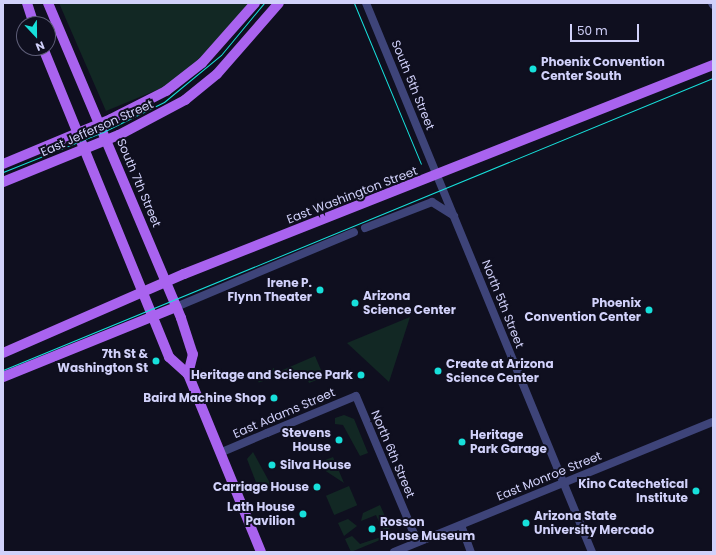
<!DOCTYPE html>
<style>
body{margin:0}
#map{position:relative;width:716px;height:555px;overflow:hidden;background:#0f0f1f;font-family:Poppins,sans-serif}
div>[style]{position:absolute}
.green>*{inset:0;background:#122824;transform-origin:0 0}
.pedestrian>*{height:8px;margin:-4px;padding:0 4px;transform-origin:4px;border-radius:4px;background:#3e4479}
.minor>*{height:8px;margin:-4px;padding:0 4px;transform-origin:4px;border-radius:4px;background:#3e4479}
.primary>*{height:10px;margin:-5px;padding:0 5px;transform-origin:5px;border-radius:5px;background:#a963ef}
.tram>*{height:1px;margin:-0.5px;padding:0 0.5px;transform-origin:0.5px;border-radius:0.5px;background:#17e0db}
.dots>*{width:11px;height:11px;translate:-50% -50%;box-sizing:border-box;border:2px solid #0f0f1f;border-radius:50%}
span{translate:-50% -50%;white-space:nowrap;text-align:center;line-height:1.15;-webkit-text-stroke:4px #0f0f1f;paint-order:stroke}
.poi-label{font-size:12px;color:#d1d1fa;font-weight:700}
.left{translate:0 -50%;text-align:left}
.right{translate:-100% -50%;text-align:right}
.street-label{font-size:12px;color:#d1d1fa}
.frame{position:absolute;inset:0;border:4px solid #d1d1fa;pointer-events:none}
.north{position:absolute;left:16px;top:16px;width:40px;height:40px;box-sizing:border-box;background:#0f0f1f;border:1px solid #5d5d77;border-radius:50%;rotate:158deg;font-size:11px;font-weight:700;line-height:16px;text-align:center;color:#d1d1fa}
.north::after{content:'';display:block;margin:auto;width:14px;height:18px;background:#17e0db;clip-path:polygon(50% 0,100% 100%,50% 72%,0 100%)}
.scale{position:absolute;left:570px;top:24px;width:69px;height:18px;box-sizing:border-box;border:2px solid #d1d1fa;border-top:0;padding-left:5px;font-size:12px;line-height:14px;white-space:nowrap;color:#d1d1fa;-webkit-text-stroke:3px #0f0f1f;paint-order:stroke}
</style>
<div id="map">
<div class="green">
<div style="clip-path:polygon(59px 3px,250px 3px,200px 59px,164px 87px,106px 111px)"></div>
<div style="clip-path:polygon(410px 317px,389px 382px,347px 343px)"></div>
<div style="clip-path:polygon(315px 356px,324px 377px,309px 383px,306px 376px,296px 380px,292px 371px,280px 376px,278px 372px)"></div>
<div style="left:274px;top:368px;width:9px;height:19px;rotate:72deg"></div>
<div style="clip-path:polygon(344px 415px,354px 419px,368px 453px,360px 456px,343px 425px,335px 424px,335px 418px)"></div>
<div style="clip-path:polygon(253px 452px,271px 485px,259px 490px,247px 459px)"></div>
<div style="clip-path:polygon(333px 457px,344px 483px,315px 464px)"></div>
<div style="left:349px;top:486px;width:21px;height:25px;rotate:67deg"></div>
<div style="clip-path:polygon(380px 505px,388px 523px,380px 524px,376px 515px,361px 521px,363px 513px)"></div>
<div style="clip-path:polygon(348px 519px,357px 526px,344px 536px,338px 523px)"></div>
<div style="clip-path:polygon(388px 525px,392px 535px,351px 552px,345px 539px,352px 536px,360px 544px,381px 537px,381px 530px)"></div>
</div>
<div class="pedestrian">
<div style="left:267px;top:433px;width:96px;rotate:-22.6deg"></div>
<div style="left:356px;top:396px;width:134px;rotate:67.2deg"></div>
<div style="left:461px;top:525px;width:29px;rotate:70deg"></div>
</div>
<div class="minor">
<div style="left:366px;top:3px;width:594px;rotate:67.63deg"></div>
<div style="left:712px;top:3px;width:2px;rotate:63deg"></div>
<div style="left:365px;top:228px;width:72px;rotate:-21.2deg"></div>
<div style="left:432px;top:202px;width:26px;rotate:32deg"></div>
<div style="left:176px;top:307px;width:193px;rotate:-22.8deg"></div>
<div style="left:222px;top:452px;width:49px;rotate:-22.9deg"></div>
<div style="left:408px;top:520px;width:24px;rotate:66deg"></div>
<div style="left:394px;top:552px;width:344px;rotate:-22.2deg"></div>
</div>
<div class="primary">
<div style="left:27px;top:3px;width:22px;rotate:72deg"></div>
<div style="left:48px;top:3px;width:342px;rotate:67.1deg"></div>
<div style="left:181px;top:318px;width:38px;rotate:72deg"></div>
<div style="left:193px;top:354px;width:21px;rotate:104deg"></div>
<div style="left:43px;top:48px;width:334px;rotate:67.8deg"></div>
<div style="left:169px;top:357px;width:25px;rotate:42deg"></div>
<div style="left:188px;top:374px;width:192px;rotate:67.7deg"></div>
<div style="left:3px;top:164px;width:117px;rotate:-22.6deg"></div>
<div style="left:111px;top:119px;width:62px;rotate:-27deg"></div>
<div style="left:166px;top:91px;width:46px;rotate:-37.9deg"></div>
<div style="left:202px;top:63px;width:80px;rotate:-48.5deg"></div>
<div style="left:3px;top:182px;width:125px;rotate:-22.1deg"></div>
<div style="left:119px;top:135px;width:75px;rotate:-27.9deg"></div>
<div style="left:185px;top:100px;width:41px;rotate:-39.1deg"></div>
<div style="left:217px;top:74px;width:94px;rotate:-48.9deg"></div>
<div style="left:3px;top:353px;width:197px;rotate:-23.6deg"></div>
<div style="left:184px;top:274px;width:569px;rotate:-21.56deg"></div>
<div style="left:3px;top:377px;width:187px;rotate:-22deg"></div>
</div>
<div class="tram">
<div style="left:354px;top:3px;width:174px;rotate:67.4deg"></div>
<div style="left:3px;top:172px;width:108px;rotate:-21.8deg"></div>
<div style="left:103px;top:132px;width:68px;rotate:-26.2deg"></div>
<div style="left:164px;top:102px;width:74px;rotate:-39.5deg"></div>
<div style="left:221px;top:55px;width:67px;rotate:-50.4deg"></div>
<div style="left:3px;top:370px;width:768px;rotate:-22.36deg"></div>
</div>
<div class="dots">
<div style="left:533px;top:69px;background:#17e0db"></div>
<div style="left:320px;top:290px;background:#17e0db"></div>
<div style="left:355px;top:303px;background:#17e0db"></div>
<div style="left:649px;top:310px;background:#17e0db"></div>
<div style="left:156px;top:361px;background:#17e0db"></div>
<div style="left:438px;top:371px;background:#17e0db"></div>
<div style="left:361px;top:375px;background:#17e0db"></div>
<div style="left:274px;top:398px;background:#17e0db"></div>
<div style="left:339px;top:440px;background:#17e0db"></div>
<div style="left:462px;top:442px;background:#17e0db"></div>
<div style="left:272px;top:465px;background:#17e0db"></div>
<div style="left:317px;top:487px;background:#17e0db"></div>
<div style="left:696px;top:491px;background:#17e0db"></div>
<div style="left:303px;top:514px;background:#17e0db"></div>
<div style="left:526px;top:523px;background:#17e0db"></div>
<div style="left:372px;top:529px;background:#17e0db"></div>
</div>
<div class="poi-label">
<span class="left" style="left:541px;top:69px">Phoenix Convention<br>Center South</span>
<span class="right" style="left:312px;top:290px">Irene P.<br>Flynn Theater</span>
<span class="left" style="left:363px;top:303px">Arizona<br>Science Center</span>
<span class="right" style="left:641px;top:310px">Phoenix<br>Convention Center</span>
<span class="right" style="left:148px;top:361px">7th St &amp;<br>Washington St</span>
<span class="left" style="left:446px;top:371px">Create at Arizona<br>Science Center</span>
<span class="right" style="left:353px;top:375px">Heritage and Science Park</span>
<span class="right" style="left:266px;top:398px">Baird Machine Shop</span>
<span class="right" style="left:331px;top:440px">Stevens<br>House</span>
<span class="left" style="left:470px;top:442px">Heritage<br>Park Garage</span>
<span class="left" style="left:280px;top:465px">Silva House</span>
<span class="right" style="left:688px;top:491px">Kino Catechetical<br>Institute</span>
<span class="right" style="left:309px;top:487px">Carriage House</span>
<span class="right" style="left:295px;top:514px">Lath House<br>Pavilion</span>
<span class="left" style="left:534px;top:523px">Arizona State<br>University Mercado</span>
<span class="left" style="left:380px;top:529px">Rosson<br>House Museum</span>
</div>
<div class="street-label">
<span style="left:413px;top:85px;rotate:68deg">South 5th Street</span>
<span style="left:97px;top:128px;rotate:-24deg">East Jefferson Street</span>
<span style="left:139px;top:183px;rotate:67deg">South 7th Street</span>
<span style="left:352px;top:195px;rotate:-21deg">East Washington Street</span>
<span style="left:503px;top:304px;rotate:68deg">North 5th Street</span>
<span style="left:284px;top:413px;rotate:-23deg">East Adams Street</span>
<span style="left:393px;top:454px;rotate:67deg">North 6th Street</span>
<span style="left:549px;top:476px;rotate:-22deg">East Monroe Street</span>
</div>
<div class="frame"></div>
<div class="north">N</div>
<div class="scale">50 m</div>
</div>
